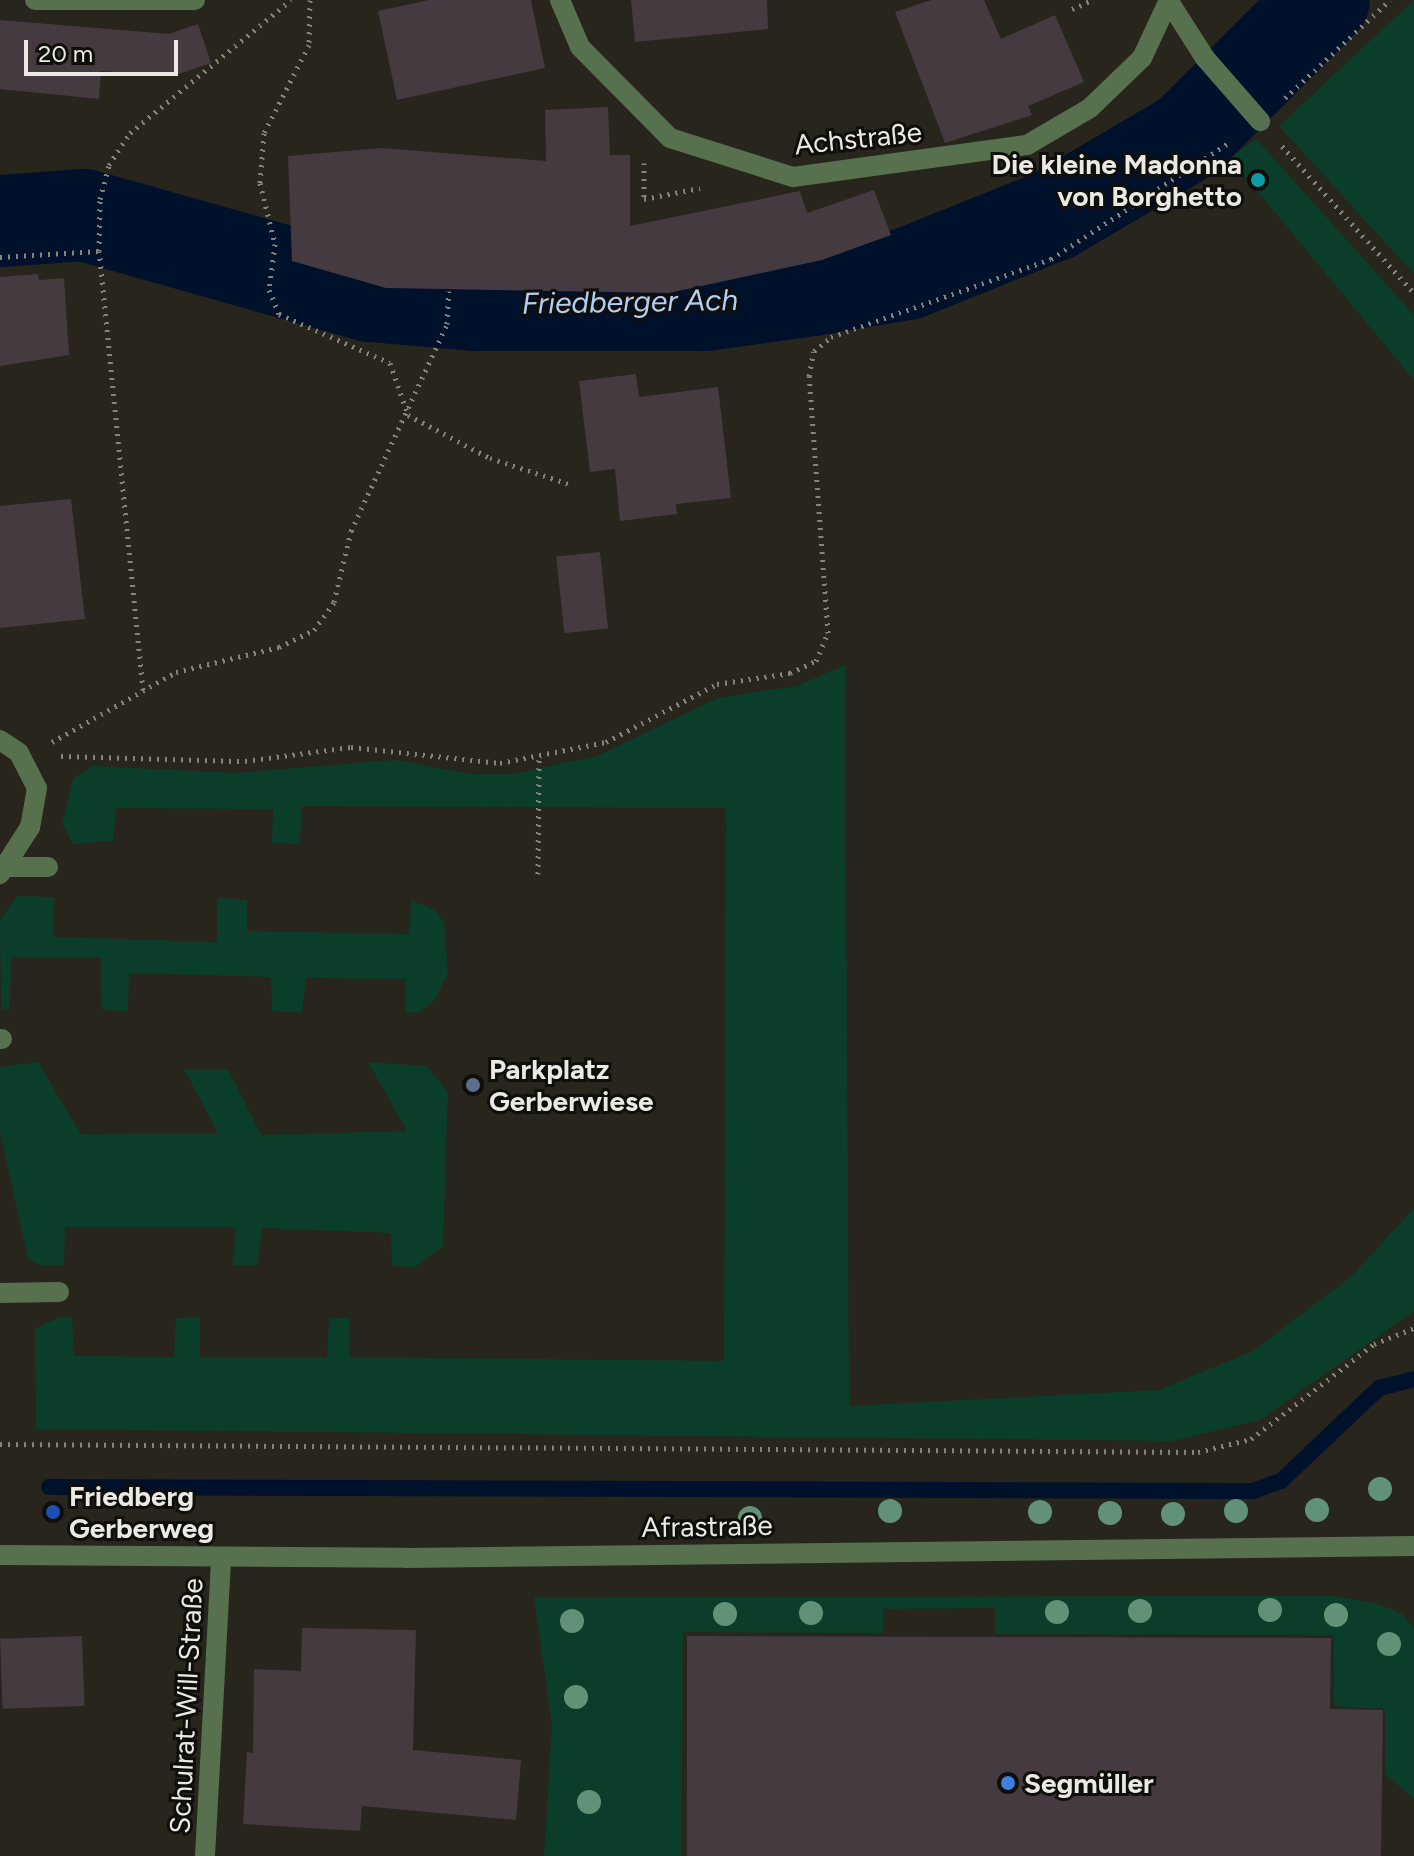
<!DOCTYPE html>
<meta charset="utf-8">
<style>
body{margin:0}
#map{position:relative;width:1414px;height:1856px;overflow:hidden;background:#27251c;font-family:Figtree,sans-serif}
div>[style]{position:absolute}
.green>*{inset:0;background:#0b3e2a}
.stream>*{height:16px;margin:-8px;padding:0 8px;transform-origin:8px;border-radius:8px;background:#00112c}
.river>*{height:92px;margin:-46px;padding:0 46px;transform-origin:46px;border-radius:46px;background:#00112c}
.building>*{inset:0;background:#443a40;transform-origin:0 0}
.path>*{height:5px;margin-top:-2.5px;transform-origin:0;background:repeating-linear-gradient(90deg,#85837c 0 2px,transparent 0 8px)}
.minor>*{height:20px;margin:-10px;padding:0 10px;transform-origin:10px;border-radius:10px;background:#57704e}
.trees>*{width:24px;height:24px;margin:-12px;border-radius:50%;background:#619277}
.dots>*{width:22px;height:22px;translate:-50% -50%;box-sizing:border-box;border:4px solid #0f0e0a;border-radius:50%}
span{translate:-50% -50%;white-space:nowrap;text-align:center;line-height:1.15;-webkit-text-stroke:6px #0f0e0a;paint-order:stroke}
.street-label{font-size:28px;color:#ebe9e3}
.poi-label{font-size:28px;color:#ebe9e3;font-weight:700}
.right{translate:-100% -50%;text-align:right}
.left{translate:0 -50%;text-align:left}
.water-label{font-size:30px;color:#b0cff6;font-style:italic}
.scale{position:absolute;left:24px;top:40px;width:154px;height:36px;box-sizing:border-box;border:4px solid #ebe9e3;border-top:0;padding-left:10px;font-size:24px;line-height:28px;white-space:nowrap;color:#ebe9e3;-webkit-text-stroke:6px #0f0e0a;paint-order:stroke}
</style>
<div id="map">
<div class="green">
<div style="clip-path:polygon(1414px 0,1414px 274px,1279px 126px)"></div>
<div style="clip-path:polygon(1256px 139px,1414px 315px,1414px 380px,1230px 158px)"></div>
<div style="clip-path:polygon(845px 665px,849px 1406px,1159px 1390px,1253px 1351px,1352px 1276px,1414px 1208px,1414px 1311px,1260px 1420px,1172px 1441px,36px 1429px,35px 1329px,60px 1317px,72px 1317px,74px 1356px,174px 1357px,176px 1318px,200px 1317px,200px 1357px,327px 1357px,329px 1318px,349px 1318px,349px 1357px,724px 1361px,726px 808px,302px 806px,300px 844px,272px 843px,273px 809px,116px 808px,113px 841px,73px 844px,62px 823px,73px 778px,94px 766px,236px 773px,395px 760px,473px 774px,513px 774px,597px 756px,718px 698px,797px 686px)"></div>
<div style="clip-path:polygon(17px 896px,54px 897px,53px 937px,217px 942px,217px 898px,247px 900px,247px 931px,409px 934px,411px 900px,435px 910px,444px 922px,448px 973px,434px 1001px,419px 1012px,406px 1013px,406px 979px,306px 978px,302px 1013px,272px 1011px,271px 977px,129px 973px,128px 1011px,102px 1010px,101px 958px,12px 957px,9px 1010px,1px 1010px,0 920px)"></div>
<div style="clip-path:polygon(38px 1062px,81px 1134px,218px 1133px,184px 1069px,228px 1069px,261px 1135px,407px 1131px,368px 1062px,427px 1066px,448px 1092px,443px 1246px,415px 1267px,392px 1266px,391px 1233px,262px 1228px,257px 1265px,233px 1265px,236px 1227px,65px 1227px,64px 1265px,40px 1265px,28px 1259px,0 1131px,0 1067px)"></div>
<div style="clip-path:polygon(1334px 1596px,1378px 1604px,1402px 1614px,1414px 1629px,1414px 1799px,1385px 1774px,1385px 1709px,1334px 1706px,1334px 1635px,995px 1634px,995px 1608px,883px 1609px,883px 1633px,683px 1632px,681px 1856px,544px 1856px,552px 1726px,534px 1597px)"></div>
</div>
<div class="stream">
<div style="left:49px;top:1487px;width:1204px;rotate:0.19deg"></div>
<div style="left:1253px;top:1491px;width:30px;rotate:-20deg"></div>
<div style="left:1281px;top:1481px;width:135px;rotate:-43.5deg"></div>
<div style="left:1379px;top:1388px;width:36px;rotate:-14deg"></div>
</div>
<div class="river">
<div style="left:0;top:221px;width:84px;rotate:-4.1deg"></div>
<div style="left:84px;top:215px;width:297px;rotate:15.8deg"></div>
<div style="left:370px;top:296px;width:108px;rotate:4.8deg"></div>
<div style="left:478px;top:305px;width:228px"></div>
<div style="left:706px;top:305px;width:108px;rotate:-8deg"></div>
<div style="left:813px;top:290px;width:95px;rotate:-9.7deg"></div>
<div style="left:907px;top:274px;width:158px;rotate:-21.9deg"></div>
<div style="left:1054px;top:215px;width:156px;rotate:-30.5deg"></div>
<div style="left:1188px;top:136px;width:192px;rotate:-45deg"></div>
</div>
<div class="building">
<div style="clip-path:polygon(429px 0,531px 0,545px 68px,397px 100px,378px 11px)"></div>
<div style="clip-path:polygon(631px 0,767px 0,768px 29px,635px 42px)"></div>
<div style="clip-path:polygon(931px 0,984px 0,1001px 39px,1055px 15px,1084px 82px,1028px 106px,1032px 115px,945px 143px,895px 12px)"></div>
<div style="clip-path:polygon(0 20px,169px 34px,198px 24px,211px 63px,173px 76px,101px 71px,99px 99px,0 89px)"></div>
<div style="clip-path:polygon(608px 107px,610px 155px,630px 155px,630px 226px,800px 191px,807px 213px,874px 190px,891px 235px,822px 260px,669px 293px,386px 288px,292px 261px,288px 156px,381px 148px,546px 161px,545px 110px)"></div>
<div style="clip-path:polygon(38px 274px,39px 280px,64px 278px,69px 355px,0 366px,0 277px)"></div>
<div style="clip-path:polygon(636px 374px,639px 397px,718px 387px,731px 498px,676px 504px,677px 514px,620px 521px,615px 469px,590px 472px,579px 381px)"></div>
<div style="clip-path:polygon(71px 499px,85px 619px,0 628px,0 506px)"></div>
<div style="left:600px;top:552px;width:77px;height:44px;rotate:84deg"></div>
<div style="clip-path:polygon(302px 1628px,416px 1630px,413px 1750px,521px 1760px,516px 1820px,362px 1806px,360px 1831px,243px 1824px,247px 1752px,253px 1753px,254px 1669px,301px 1671px)"></div>
<div style="left:82px;top:1636px;width:70px;height:82px;rotate:88deg"></div>
<div style="clip-path:polygon(687px 1636px,1331px 1638px,1330px 1709px,1383px 1710px,1381px 1856px,687px 1856px)"></div>
</div>
<div class="path">
<div style="left:310px;top:0;width:45px;rotate:91.3deg"></div>
<div style="left:309px;top:45px;width:99px;rotate:117.1deg"></div>
<div style="left:264px;top:133px;width:50px;rotate:94.6deg"></div>
<div style="left:260px;top:183px;width:63px;rotate:76.2deg"></div>
<div style="left:275px;top:244px;width:46px;rotate:97.4deg"></div>
<div style="left:269px;top:290px;width:26px;rotate:67deg"></div>
<div style="left:279px;top:314px;width:121px;rotate:23.8deg"></div>
<div style="left:390px;top:363px;width:55px;rotate:70.9deg"></div>
<div style="left:408px;top:415px;width:93px;rotate:27.7deg"></div>
<div style="left:490px;top:458px;width:86px;rotate:18.2deg"></div>
<div style="left:1072px;top:9px;width:22px;rotate:-24deg"></div>
<div style="left:1285px;top:98px;width:144px;rotate:-43deg"></div>
<div style="left:1282px;top:146px;width:198px;rotate:48.1deg"></div>
<div style="left:644px;top:163px;width:36px;rotate:90deg"></div>
<div style="left:644px;top:199px;width:57px;rotate:-11.1deg"></div>
<div style="left:0;top:257px;width:99px;rotate:-3.5deg"></div>
<div style="left:143px;top:690px;width:441px;rotate:-95.7deg"></div>
<div style="left:99px;top:251px;width:52px;rotate:-88.9deg"></div>
<div style="left:100px;top:199px;width:35px;rotate:-75deg"></div>
<div style="left:109px;top:165px;width:38px;rotate:-57deg"></div>
<div style="left:130px;top:133px;width:209px;rotate:-39.6deg"></div>
<div style="left:52px;top:742px;width:142px;rotate:-29.4deg"></div>
<div style="left:176px;top:672px;width:106px;rotate:-13.6deg"></div>
<div style="left:279px;top:647px;width:39px;rotate:-26deg"></div>
<div style="left:314px;top:630px;width:34px;rotate:-54deg"></div>
<div style="left:334px;top:602px;width:73px;rotate:-76.5deg"></div>
<div style="left:351px;top:531px;width:228px;rotate:-65.1deg"></div>
<div style="left:447px;top:324px;width:33px;rotate:-87deg"></div>
<div style="left:61px;top:756px;width:184px;rotate:1.6deg"></div>
<div style="left:245px;top:761px;width:107px;rotate:-7.5deg"></div>
<div style="left:351px;top:747px;width:150px;rotate:6.1deg"></div>
<div style="left:500px;top:763px;width:108px;rotate:-11.2deg"></div>
<div style="left:606px;top:742px;width:125px;rotate:-27.6deg"></div>
<div style="left:717px;top:684px;width:74px;rotate:-8.6deg"></div>
<div style="left:790px;top:673px;width:29px;rotate:-25deg"></div>
<div style="left:816px;top:661px;width:30px;rotate:-67deg"></div>
<div style="left:828px;top:633px;width:258px;rotate:-94.2deg"></div>
<div style="left:809px;top:376px;width:25px;rotate:-79deg"></div>
<div style="left:814px;top:351px;width:22px;rotate:-39deg"></div>
<div style="left:831px;top:337px;width:233px;rotate:-19.5deg"></div>
<div style="left:1051px;top:259px;width:215px;rotate:-33.2deg"></div>
<div style="left:538px;top:874px;width:116px;rotate:-89.5deg"></div>
<div style="left:0;top:1444px;width:1198px;rotate:0.38deg"></div>
<div style="left:1198px;top:1452px;width:55px;rotate:-13.8deg"></div>
<div style="left:1251px;top:1439px;width:155px;rotate:-37.7deg"></div>
<div style="left:1374px;top:1344px;width:43px;rotate:-21.8deg"></div>
</div>
<div class="minor">
<div style="left:35px;top:0;width:160px"></div>
<div style="left:560px;top:0;width:51px;rotate:66.9deg"></div>
<div style="left:580px;top:47px;width:128px;rotate:45.3deg"></div>
<div style="left:670px;top:138px;width:129px;rotate:17.6deg"></div>
<div style="left:793px;top:177px;width:236px;rotate:-7.8deg"></div>
<div style="left:1027px;top:145px;width:73px;rotate:-30.4deg"></div>
<div style="left:1090px;top:108px;width:72px;rotate:-43.9deg"></div>
<div style="left:1142px;top:58px;width:64px;rotate:-65deg"></div>
<div style="left:1168px;top:0;width:69px;rotate:57.5deg"></div>
<div style="left:1205px;top:58px;width:84px;rotate:48.9deg"></div>
<div style="left:0;top:740px;width:23px;rotate:34deg"></div>
<div style="left:19px;top:753px;width:39px;rotate:63deg"></div>
<div style="left:37px;top:788px;width:40px;rotate:100deg"></div>
<div style="left:30px;top:827px;width:56px;rotate:122.6deg"></div>
<div style="left:4px;top:867px;width:44px"></div>
<div style="left:0;top:1039px;width:2px"></div>
<div style="left:0;top:1293px;width:59px;rotate:-1deg"></div>
<div style="left:0;top:1555px;width:406px;rotate:0.4deg"></div>
<div style="left:406px;top:1558px;width:1008px;rotate:-0.68deg"></div>
<div style="left:205px;top:1856px;width:298px;rotate:-86.9deg"></div>
</div>
<div class="trees">
<div style="left:1380px;top:1489px"></div>
<div style="left:1317px;top:1510px"></div>
<div style="left:890px;top:1511px"></div>
<div style="left:1236px;top:1511px"></div>
<div style="left:1040px;top:1512px"></div>
<div style="left:1110px;top:1513px"></div>
<div style="left:1173px;top:1514px"></div>
<div style="left:750px;top:1518px"></div>
<div style="left:1270px;top:1610px"></div>
<div style="left:1140px;top:1611px"></div>
<div style="left:1057px;top:1612px"></div>
<div style="left:811px;top:1613px"></div>
<div style="left:725px;top:1614px"></div>
<div style="left:1336px;top:1615px"></div>
<div style="left:572px;top:1621px"></div>
<div style="left:1389px;top:1644px"></div>
<div style="left:576px;top:1697px"></div>
<div style="left:589px;top:1802px"></div>
</div>
<div class="dots">
<div style="left:1258px;top:180px;background:#0f9aa8"></div>
<div style="left:473px;top:1085px;background:#5c6f8a"></div>
<div style="left:53px;top:1512px;background:#1a4fb4"></div>
<div style="left:1008px;top:1783px;background:#3f7fe0"></div>
</div>
<div class="street-label">
<span style="left:858px;top:138px;rotate:-6deg">Achstraße</span>
<span style="left:707px;top:1526px;rotate:-1deg">Afrastraße</span>
<span style="left:186px;top:1706px;rotate:-87deg">Schulrat-Will-Straße</span>
</div>
<div class="poi-label">
<span class="right" style="left:1242px;top:180px">Die kleine Madonna<br>von Borghetto</span>
<span class="left" style="left:489px;top:1085px">Parkplatz<br>Gerberwiese</span>
<span class="left" style="left:69px;top:1512px">Friedberg<br>Gerberweg</span>
<span class="left" style="left:1024px;top:1783px">Segmüller</span>
</div>
<div class="water-label">
<span style="left:630px;top:302px;rotate:-1deg">Friedberger Ach</span>
</div>
<div class="scale">20 m</div>
</div>
